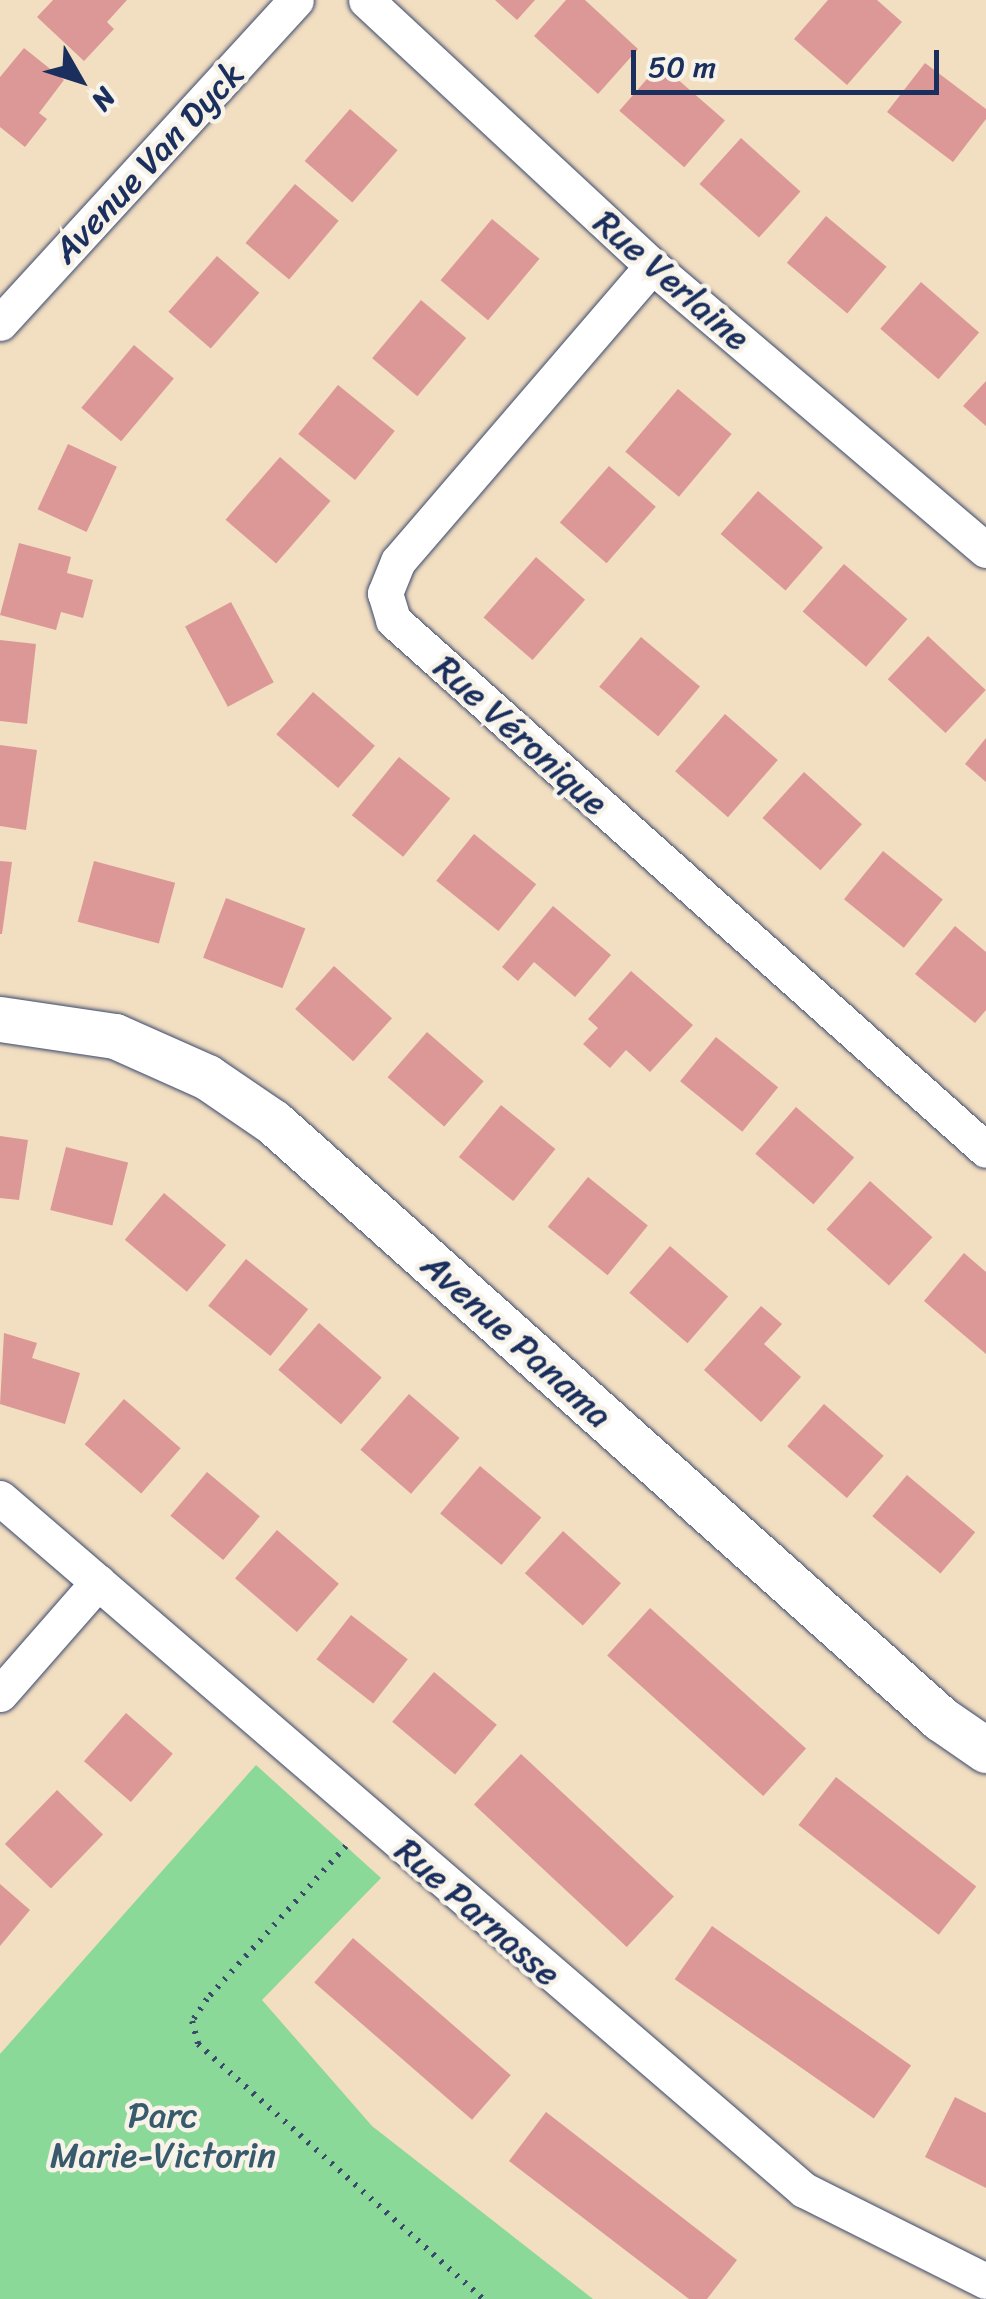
<!DOCTYPE html>
<meta charset="utf-8">
<style>
body{margin:0}
#map{position:relative;width:986px;height:2299px;overflow:hidden;background:#f2dec1;font-family:Sriracha,sans-serif}
div>[style]{position:absolute}
.green>*{inset:0;background:#8bd998}
.building>*{inset:0;background:#dc9897;transform-origin:0 0}
.path>*{height:6px;margin-top:-3px;transform-origin:0;background:repeating-linear-gradient(90deg,#3b496d 0 2.5px,transparent 0 10.5px)}
.roads{filter:drop-shadow(0 0 2px #3b496d) drop-shadow(0 0 2px #3b496d)}
.minor>*{height:35px;margin:-17.5px;padding:0 17.5px;transform-origin:17.5px;border-radius:17.5px;background:#fff}
.tertiary>*{height:45px;margin:-22.5px;padding:0 22.5px;transform-origin:22.5px;border-radius:22.5px;background:#fff}
span{translate:-50% -50%;white-space:nowrap;text-align:center;line-height:1.15;-webkit-text-stroke:9px #f7f3e8;paint-order:stroke}
.street-label{font-size:35px;color:#1b2f5e}
.park-label{font-size:35px;color:#375a6c}
.north{position:absolute;left:30px;top:30px;width:100px;height:100px;-webkit-text-stroke:8px #f7f3e8;paint-order:stroke;rotate:129deg;font-size:28px;font-weight:700;line-height:40px;text-align:center;color:#1b2f5e}
.north::after{content:'';display:block;margin:auto;width:35px;height:45px;background:#1b2f5e;clip-path:polygon(50% 0,100% 100%,50% 72%,0 100%)}
.scale{position:absolute;left:631px;top:50px;width:308px;height:45px;box-sizing:border-box;border:5px solid #1b2f5e;border-top:0;padding-left:12px;font-size:30px;line-height:35px;white-space:nowrap;color:#1b2f5e;-webkit-text-stroke:8px #f7f3e8;paint-order:stroke}
</style>
<div id="map">
<div class="green">
<div style="clip-path:polygon(256px 1765px,381px 1878px,262px 2000px,372px 2126px,593px 2299px,0 2299px,0 2054px)"></div>
</div>
<div class="building">
<div style="clip-path:polygon(53px 0,127px 0,107px 22px,114px 29px,84px 61px,37px 17px)"></div>
<div style="clip-path:polygon(495px 0,535px 0,517px 20px)"></div>
<div style="clip-path:polygon(566px 0,585px 0,638px 49px,598px 94px,534px 36px)"></div>
<div style="clip-path:polygon(828px 0,877px 0,902px 22px,847px 85px,794px 39px)"></div>
<div style="clip-path:polygon(24px 48px,64px 80px,39px 113px,47px 119px,25px 147px,0 127px,0 77px)"></div>
<div style="clip-path:polygon(925px 63px,986px 109px,986px 119px,953px 162px,887px 112px)"></div>
<div style="left:660px;top:64px;width:86px;height:62px;rotate:41deg"></div>
<div style="left:350px;top:109px;width:63px;height:69px;rotate:41deg"></div>
<div style="left:741px;top:138px;width:80px;height:62px;rotate:42deg"></div>
<div style="left:295px;top:184px;width:57px;height:77px;rotate:40deg"></div>
<div style="left:826px;top:216px;width:79px;height:61px;rotate:40deg"></div>
<div style="left:492px;top:219px;width:62px;height:80px;rotate:40deg"></div>
<div style="left:217px;top:256px;width:56px;height:74px;rotate:41deg"></div>
<div style="left:921px;top:282px;width:77px;height:62px;rotate:41deg"></div>
<div style="left:421px;top:300px;width:59px;height:76px;rotate:40deg"></div>
<div style="left:134px;top:345px;width:52px;height:82px;rotate:40deg"></div>
<div style="clip-path:polygon(986px 381px,986px 426px,963px 406px)"></div>
<div style="left:338px;top:385px;width:73px;height:63px;rotate:39deg"></div>
<div style="left:678px;top:389px;width:70px;height:82px;rotate:40deg"></div>
<div style="left:68px;top:444px;width:54px;height:72px;rotate:25deg"></div>
<div style="left:280px;top:457px;width:67px;height:83px;rotate:41deg"></div>
<div style="left:609px;top:466px;width:62px;height:75px;rotate:41deg"></div>
<div style="left:758px;top:491px;width:86px;height:57px;rotate:41deg"></div>
<div style="clip-path:polygon(19px 543px,71px 557px,67px 573px,93px 580px,83px 618px,61px 612px,56px 630px,0 615px)"></div>
<div style="left:536px;top:557px;width:65px;height:80px;rotate:41deg"></div>
<div style="left:844px;top:564px;width:84px;height:63px;rotate:41deg"></div>
<div style="left:231px;top:602px;width:91px;height:52px;rotate:62deg"></div>
<div style="left:928px;top:636px;width:79px;height:59px;rotate:43deg"></div>
<div style="left:641px;top:637px;width:77px;height:65px;rotate:40deg"></div>
<div style="clip-path:polygon(0 640px,36px 644px,27px 724px,0 721px)"></div>
<div style="left:313px;top:692px;width:82px;height:56px;rotate:41deg"></div>
<div style="left:725px;top:714px;width:70px;height:76px;rotate:41deg"></div>
<div style="clip-path:polygon(986px 738px,986px 782px,965px 764px)"></div>
<div style="clip-path:polygon(0 745px,37px 750px,26px 830px,0 826px)"></div>
<div style="left:399px;top:757px;width:66px;height:75px;rotate:39deg"></div>
<div style="left:804px;top:772px;width:78px;height:62px;rotate:42deg"></div>
<div style="left:474px;top:834px;width:80px;height:60px;rotate:39deg"></div>
<div style="left:883px;top:851px;width:77px;height:62px;rotate:39deg"></div>
<div style="clip-path:polygon(0 861px,12px 862px,2px 934px,0 934px)"></div>
<div style="left:94px;top:861px;width:84px;height:63px;rotate:15deg"></div>
<div style="left:226px;top:898px;width:85px;height:64px;rotate:21deg"></div>
<div style="clip-path:polygon(553px 906px,611px 955px,575px 997px,534px 962px,518px 981px,502px 967px)"></div>
<div style="clip-path:polygon(955px 926px,986px 952px,986px 1010px,975px 1023px,915px 974px)"></div>
<div style="left:334px;top:966px;width:78px;height:58px;rotate:42deg"></div>
<div style="clip-path:polygon(631px 971px,693px 1025px,650px 1072px,626px 1050px,610px 1068px,583px 1044px,598px 1028px,588px 1019px)"></div>
<div style="left:427px;top:1032px;width:75px;height:60px;rotate:41deg"></div>
<div style="left:716px;top:1037px;width:80px;height:57px;rotate:39deg"></div>
<div style="left:501px;top:1105px;width:70px;height:67px;rotate:39deg"></div>
<div style="left:796px;top:1107px;width:77px;height:62px;rotate:41deg"></div>
<div style="clip-path:polygon(0 1136px,28px 1140px,19px 1200px,0 1198px)"></div>
<div style="left:66px;top:1147px;width:64px;height:65px;rotate:14deg"></div>
<div style="left:588px;top:1177px;width:77px;height:64px;rotate:39deg"></div>
<div style="left:870px;top:1181px;width:84px;height:65px;rotate:42deg"></div>
<div style="left:164px;top:1193px;width:81px;height:61px;rotate:40deg"></div>
<div style="left:670px;top:1246px;width:77px;height:62px;rotate:41deg"></div>
<div style="clip-path:polygon(964px 1253px,986px 1272px,986px 1354px,924px 1301px)"></div>
<div style="left:246px;top:1259px;width:80px;height:60px;rotate:39deg"></div>
<div style="clip-path:polygon(761px 1306px,782px 1324px,764px 1344px,801px 1377px,761px 1422px,704px 1370px)"></div>
<div style="left:319px;top:1323px;width:83px;height:62px;rotate:41deg"></div>
<div style="clip-path:polygon(4px 1333px,37px 1343px,32px 1358px,80px 1373px,65px 1424px,0 1404px)"></div>
<div style="left:409px;top:1394px;width:67px;height:74px;rotate:41deg"></div>
<div style="left:124px;top:1399px;width:75px;height:60px;rotate:41deg"></div>
<div style="left:824px;top:1404px;width:79px;height:56px;rotate:41deg"></div>
<div style="left:480px;top:1466px;width:80px;height:62px;rotate:40deg"></div>
<div style="left:207px;top:1472px;width:69px;height:57px;rotate:40deg"></div>
<div style="left:907px;top:1475px;width:89px;height:54px;rotate:40deg"></div>
<div style="left:277px;top:1530px;width:82px;height:64px;rotate:41deg"></div>
<div style="left:563px;top:1531px;width:78px;height:57px;rotate:42deg"></div>
<div style="left:650px;top:1608px;width:210px;height:64px;rotate:42deg"></div>
<div style="left:351px;top:1615px;width:72px;height:56px;rotate:38deg"></div>
<div style="left:434px;top:1672px;width:82px;height:65px;rotate:40deg"></div>
<div style="left:126px;top:1713px;width:62px;height:64px;rotate:41deg"></div>
<div style="left:521px;top:1754px;width:209px;height:69px;rotate:43deg"></div>
<div style="left:836px;top:1777px;width:178px;height:61px;rotate:38deg"></div>
<div style="left:57px;top:1790px;width:64px;height:75px;rotate:44deg"></div>
<div style="clip-path:polygon(0 1884px,30px 1910px,0 1946px)"></div>
<div style="left:712px;top:1926px;width:243px;height:65px;rotate:35deg"></div>
<div style="left:353px;top:1938px;width:209px;height:59px;rotate:41deg"></div>
<div style="clip-path:polygon(955px 2097px,986px 2113px,986px 2188px,925px 2157px)"></div>
<div style="clip-path:polygon(546px 2112px,737px 2260px,707px 2299px,689px 2299px,509px 2161px)"></div>
</div>
<div class="path">
<div style="left:346px;top:1846px;width:207px;rotate:132.3deg"></div>
<div style="left:207px;top:1999px;width:27px;rotate:124deg"></div>
<div style="left:192px;top:2021px;width:24px;rotate:75deg"></div>
<div style="left:198px;top:2044px;width:382px;rotate:41.8deg"></div>
</div>
<div class="roads">
<div class="minor">
<div style="left:366px;top:0;width:391px;rotate:42.9deg"></div>
<div style="left:652px;top:266px;width:438px;rotate:40.4deg"></div>
<div style="left:652px;top:266px;width:389px;rotate:130.7deg"></div>
<div style="left:398px;top:561px;width:35px;rotate:112deg"></div>
<div style="left:385px;top:593px;width:28px;rotate:73deg"></div>
<div style="left:393px;top:620px;width:795px;rotate:41.79deg"></div>
<div style="left:0;top:323px;width:438px;rotate:-47.5deg"></div>
<div style="left:0;top:1498px;width:1061px;rotate:40.72deg"></div>
<div style="left:804px;top:2190px;width:203px;rotate:26.6deg"></div>
<div style="left:0;top:1694px;width:149px;rotate:-48.8deg"></div>
</div>
<div class="tertiary">
<div style="left:0;top:1019px;width:116px;rotate:8.4deg"></div>
<div style="left:115px;top:1036px;width:101px;rotate:24deg"></div>
<div style="left:207px;top:1077px;width:80px;rotate:34.3deg"></div>
<div style="left:273px;top:1122px;width:896px;rotate:41.79deg"></div>
<div style="left:941px;top:1719px;width:55px;rotate:34.6deg"></div>
</div>
</div>
<div class="street-label">
<span style="left:148px;top:162px;rotate:-47deg">Avenue Van Dyck</span>
<span style="left:672px;top:280px;rotate:41deg">Rue Verlaine</span>
<span style="left:521px;top:735px;rotate:42deg">Rue Véronique</span>
<span style="left:517px;top:1340px;rotate:42deg">Avenue Panama</span>
<span style="left:478px;top:1912px;rotate:41deg">Rue Parnasse</span>
</div>
<div class="park-label">
<span style="left:163px;top:2135px">Parc<br>Marie-Victorin</span>
</div>
<div class="north">N</div>
<div class="scale">50 m</div>
</div>
